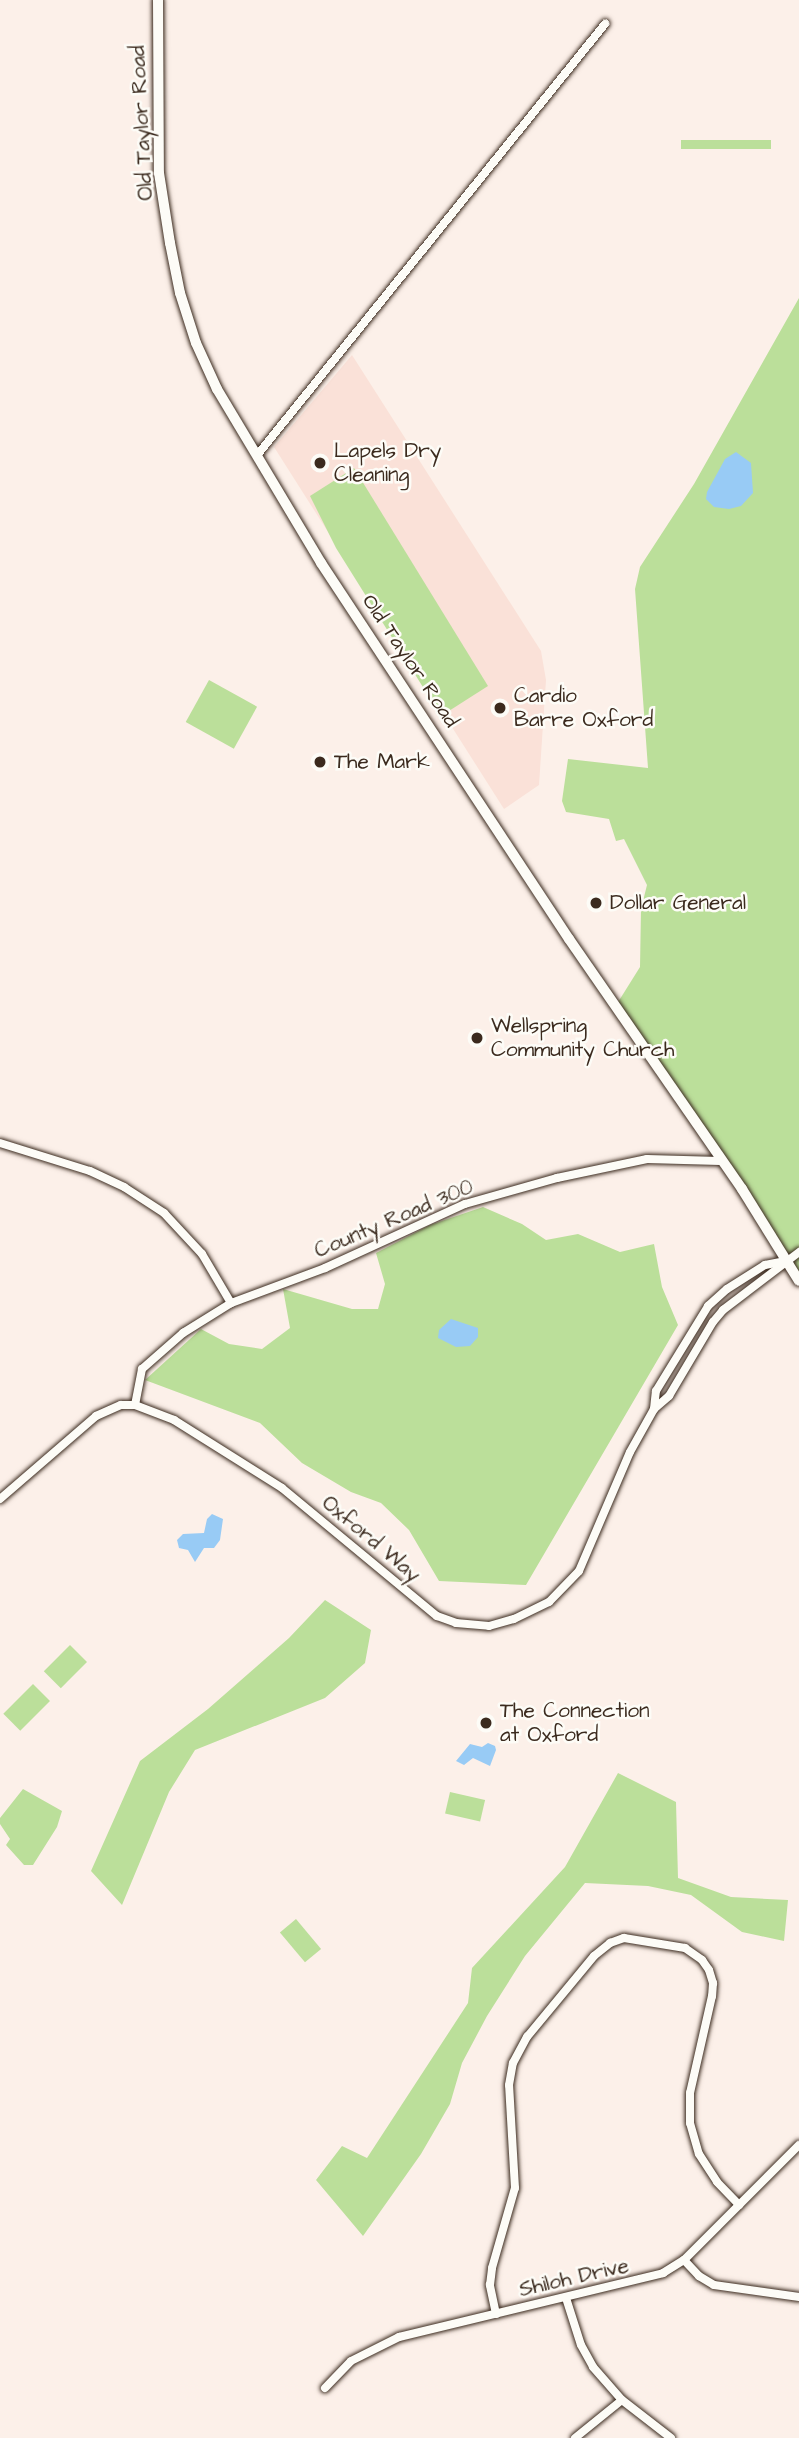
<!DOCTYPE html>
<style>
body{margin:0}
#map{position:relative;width:799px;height:2438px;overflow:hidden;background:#fcf0e9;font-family:"Architects Daughter",sans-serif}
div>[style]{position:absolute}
.built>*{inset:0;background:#fae1d8}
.green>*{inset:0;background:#bbdf9a;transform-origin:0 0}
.water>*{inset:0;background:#98cbf5}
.roads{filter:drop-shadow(0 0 2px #3b2a1e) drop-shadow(0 0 2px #3b2a1e)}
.minor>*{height:8px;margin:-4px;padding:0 4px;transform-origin:4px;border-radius:4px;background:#fdfcf7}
.tertiary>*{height:10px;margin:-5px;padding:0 5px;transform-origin:5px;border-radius:5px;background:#fdfcf7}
.dots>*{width:19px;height:19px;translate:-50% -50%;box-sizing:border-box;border:4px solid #fdfcf7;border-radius:50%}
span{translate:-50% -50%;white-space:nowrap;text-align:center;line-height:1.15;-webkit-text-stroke:5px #fdfcf7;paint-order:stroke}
.street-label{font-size:21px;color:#3b2a1e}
.poi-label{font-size:21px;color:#3b2a1e}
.left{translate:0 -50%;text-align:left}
</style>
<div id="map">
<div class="built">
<div style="clip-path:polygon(352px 355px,541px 651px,546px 680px,539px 785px,504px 809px,274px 447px)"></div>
</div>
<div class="green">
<div style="left:771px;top:140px;width:9px;height:90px;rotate:90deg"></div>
<div style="clip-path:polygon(799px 298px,799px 1283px,615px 1007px,640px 967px,641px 909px,647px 885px,624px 839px,616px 841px,609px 819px,566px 812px,562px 801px,568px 759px,648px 768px,635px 589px,640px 567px,694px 484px)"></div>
<div style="clip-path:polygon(354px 468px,488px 686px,441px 716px,336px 548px,310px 496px)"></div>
<div style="left:209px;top:680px;width:55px;height:48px;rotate:29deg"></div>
<div style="clip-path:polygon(483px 1207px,522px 1224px,546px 1240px,578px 1234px,620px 1252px,654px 1244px,662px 1287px,678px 1325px,526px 1585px,439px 1581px,409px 1530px,381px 1503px,351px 1492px,302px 1463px,260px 1423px,145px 1380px,201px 1329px,229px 1344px,262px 1349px,290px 1328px,283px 1289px,352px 1309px,378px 1309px,385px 1284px,376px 1253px,430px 1225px)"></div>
<div style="clip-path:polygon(325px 1600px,371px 1630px,365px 1663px,325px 1698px,195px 1750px,169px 1792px,122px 1905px,91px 1871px,140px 1761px,208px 1709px,289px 1638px)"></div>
<div style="left:70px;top:1645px;width:24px;height:37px;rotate:45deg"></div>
<div style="left:33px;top:1684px;width:24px;height:42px;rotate:45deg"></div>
<div style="clip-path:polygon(618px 1773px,676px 1802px,678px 1878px,731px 1897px,788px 1900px,784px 1941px,742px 1932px,691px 1895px,648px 1886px,585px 1883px,525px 1956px,487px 2016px,462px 2063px,450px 2104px,421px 2154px,363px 2236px,316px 2180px,342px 2146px,367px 2158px,468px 2003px,472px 1968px,565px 1867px)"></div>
<div style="clip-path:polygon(23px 1789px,62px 1811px,57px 1827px,33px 1865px,24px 1865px,6px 1845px,10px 1839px,0 1824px,0 1818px)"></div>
<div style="left:450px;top:1792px;width:36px;height:22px;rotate:13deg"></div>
<div style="left:296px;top:1919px;width:39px;height:21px;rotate:50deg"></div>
</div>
<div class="water">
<div style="clip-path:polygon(736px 452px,751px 463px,753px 493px,741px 506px,729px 509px,714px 507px,706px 499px,707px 492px,725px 459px)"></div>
<div style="clip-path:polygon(451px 1319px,478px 1328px,478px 1337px,470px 1346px,456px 1347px,438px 1338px,439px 1330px)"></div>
<div style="clip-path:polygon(212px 1514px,223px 1519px,220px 1540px,214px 1548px,204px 1548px,195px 1562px,188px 1550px,179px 1548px,177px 1540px,183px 1534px,204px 1533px,207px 1519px)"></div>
<div style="clip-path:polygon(488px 1743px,495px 1746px,496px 1750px,490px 1766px,473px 1758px,464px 1765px,456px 1761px,470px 1744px,482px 1747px)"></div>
</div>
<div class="roads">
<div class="minor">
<div style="left:258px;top:454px;width:553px;rotate:-51.1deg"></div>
<div style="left:0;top:1143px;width:94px;rotate:17.3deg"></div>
<div style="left:90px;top:1171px;width:38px;rotate:25deg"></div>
<div style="left:124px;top:1187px;width:48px;rotate:33deg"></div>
<div style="left:164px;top:1213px;width:56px;rotate:47.2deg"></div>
<div style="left:202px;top:1254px;width:57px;rotate:59.4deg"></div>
<div style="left:135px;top:1405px;width:37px;rotate:-79deg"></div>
<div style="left:142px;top:1369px;width:55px;rotate:-41.3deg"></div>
<div style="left:183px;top:1333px;width:57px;rotate:-32deg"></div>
<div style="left:231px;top:1303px;width:100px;rotate:-20.4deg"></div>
<div style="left:325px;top:1268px;width:154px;rotate:-24.6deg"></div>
<div style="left:465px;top:1204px;width:96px;rotate:-15.8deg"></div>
<div style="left:557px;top:1178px;width:92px;rotate:-11.9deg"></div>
<div style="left:647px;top:1159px;width:73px;rotate:1.6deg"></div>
<div style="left:654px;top:1409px;width:18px;rotate:-84deg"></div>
<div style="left:656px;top:1391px;width:100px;rotate:-58.5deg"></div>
<div style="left:708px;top:1306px;width:25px;rotate:-42deg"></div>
<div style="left:727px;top:1289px;width:45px;rotate:-32.3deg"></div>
<div style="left:765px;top:1265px;width:21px;rotate:-11deg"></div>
<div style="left:0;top:1499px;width:127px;rotate:-40.8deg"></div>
<div style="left:96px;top:1416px;width:27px;rotate:-24deg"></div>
<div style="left:121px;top:1405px;width:14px"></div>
<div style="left:135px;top:1405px;width:42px;rotate:21deg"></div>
<div style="left:174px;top:1420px;width:128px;rotate:32.2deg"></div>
<div style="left:282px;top:1488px;width:201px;rotate:39.6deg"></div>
<div style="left:437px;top:1616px;width:20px;rotate:20deg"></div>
<div style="left:456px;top:1623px;width:33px;rotate:5deg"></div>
<div style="left:489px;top:1626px;width:26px;rotate:-16deg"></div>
<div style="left:514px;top:1619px;width:39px;rotate:-26deg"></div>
<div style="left:549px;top:1602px;width:43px;rotate:-45.9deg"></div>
<div style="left:579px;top:1571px;width:129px;rotate:-66.8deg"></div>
<div style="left:630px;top:1452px;width:49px;rotate:-60.8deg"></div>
<div style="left:654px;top:1409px;width:20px;rotate:-41deg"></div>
<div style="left:669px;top:1396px;width:86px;rotate:-59.3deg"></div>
<div style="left:713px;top:1322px;width:16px;rotate:-50deg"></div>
<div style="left:723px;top:1310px;width:96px;rotate:-37.3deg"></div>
<div style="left:684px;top:2260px;width:22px;rotate:47deg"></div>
<div style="left:699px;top:2276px;width:17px;rotate:31deg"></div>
<div style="left:714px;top:2285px;width:86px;rotate:8deg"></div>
<div style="left:566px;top:2298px;width:49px;rotate:72.3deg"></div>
<div style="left:581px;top:2345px;width:25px;rotate:61deg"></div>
<div style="left:593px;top:2367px;width:44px;rotate:48.7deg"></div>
<div style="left:622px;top:2400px;width:62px;rotate:37.8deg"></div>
<div style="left:496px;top:2314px;width:30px;rotate:-102deg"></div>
<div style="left:490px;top:2285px;width:17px;rotate:-83deg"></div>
<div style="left:492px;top:2268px;width:83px;rotate:-74deg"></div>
<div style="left:515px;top:2188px;width:103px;rotate:-93.3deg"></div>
<div style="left:509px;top:2085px;width:22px;rotate:-80deg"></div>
<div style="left:513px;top:2063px;width:30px;rotate:-62deg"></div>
<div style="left:527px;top:2037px;width:105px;rotate:-50.4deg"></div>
<div style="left:594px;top:1956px;width:21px;rotate:-39deg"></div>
<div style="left:610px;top:1943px;width:15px;rotate:-20deg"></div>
<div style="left:624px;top:1938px;width:62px;rotate:9.3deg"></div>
<div style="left:685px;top:1948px;width:21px;rotate:35deg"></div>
<div style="left:702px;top:1960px;width:12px;rotate:55deg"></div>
<div style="left:709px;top:1970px;width:14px;rotate:73deg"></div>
<div style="left:713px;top:1983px;width:13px;rotate:94deg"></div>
<div style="left:712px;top:1996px;width:99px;rotate:102.8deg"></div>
<div style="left:690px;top:2093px;width:30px;rotate:90deg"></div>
<div style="left:690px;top:2123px;width:32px;rotate:74deg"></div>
<div style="left:699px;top:2154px;width:33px;rotate:57deg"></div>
<div style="left:717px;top:2182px;width:32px;rotate:46deg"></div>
<div style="left:325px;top:2388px;width:37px;rotate:-46deg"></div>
<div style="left:351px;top:2361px;width:54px;rotate:-26.6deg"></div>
<div style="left:399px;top:2337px;width:272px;rotate:-13.6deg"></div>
<div style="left:663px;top:2273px;width:25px;rotate:-32deg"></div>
<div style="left:684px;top:2260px;width:163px;rotate:-45deg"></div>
<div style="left:575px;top:2438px;width:60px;rotate:-39deg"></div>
</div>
<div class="tertiary">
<div style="left:158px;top:0;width:173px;rotate:89.7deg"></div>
<div style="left:159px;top:173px;width:71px;rotate:81.1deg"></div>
<div style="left:170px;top:243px;width:51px;rotate:78.7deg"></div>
<div style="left:180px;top:293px;width:52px;rotate:72.3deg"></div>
<div style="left:196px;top:343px;width:51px;rotate:65.5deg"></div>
<div style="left:217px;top:389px;width:203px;rotate:59.1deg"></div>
<div style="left:321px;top:563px;width:450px;rotate:56.6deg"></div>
<div style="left:569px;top:939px;width:304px;rotate:55.3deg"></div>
<div style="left:742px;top:1189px;width:108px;rotate:58.2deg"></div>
</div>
</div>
<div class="dots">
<div style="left:320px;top:463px;background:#3b2a1e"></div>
<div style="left:500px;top:708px;background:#3b2a1e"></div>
<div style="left:320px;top:762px;background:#3b2a1e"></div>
<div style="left:596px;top:903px;background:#3b2a1e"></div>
<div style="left:477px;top:1038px;background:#3b2a1e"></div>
<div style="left:486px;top:1723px;background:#3b2a1e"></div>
</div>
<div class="street-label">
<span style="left:142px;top:123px;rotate:-93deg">Old Taylor Road</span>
<span style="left:410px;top:661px;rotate:56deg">Old Taylor Road</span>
<span style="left:394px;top:1219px;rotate:-23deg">County Road 300</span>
<span style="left:371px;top:1539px;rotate:40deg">Oxford Way</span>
<span style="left:574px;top:2278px;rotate:-13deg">Shiloh Drive</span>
</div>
<div class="poi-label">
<span class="left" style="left:334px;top:463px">Lapels Dry<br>Cleaning</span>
<span class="left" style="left:514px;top:708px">Cardio<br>Barre Oxford</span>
<span class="left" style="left:334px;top:762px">The Mark</span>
<span class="left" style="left:610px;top:903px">Dollar General</span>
<span class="left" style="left:491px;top:1038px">Wellspring<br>Community Church</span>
<span class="left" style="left:500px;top:1723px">The Connection<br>at Oxford</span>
</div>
</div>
